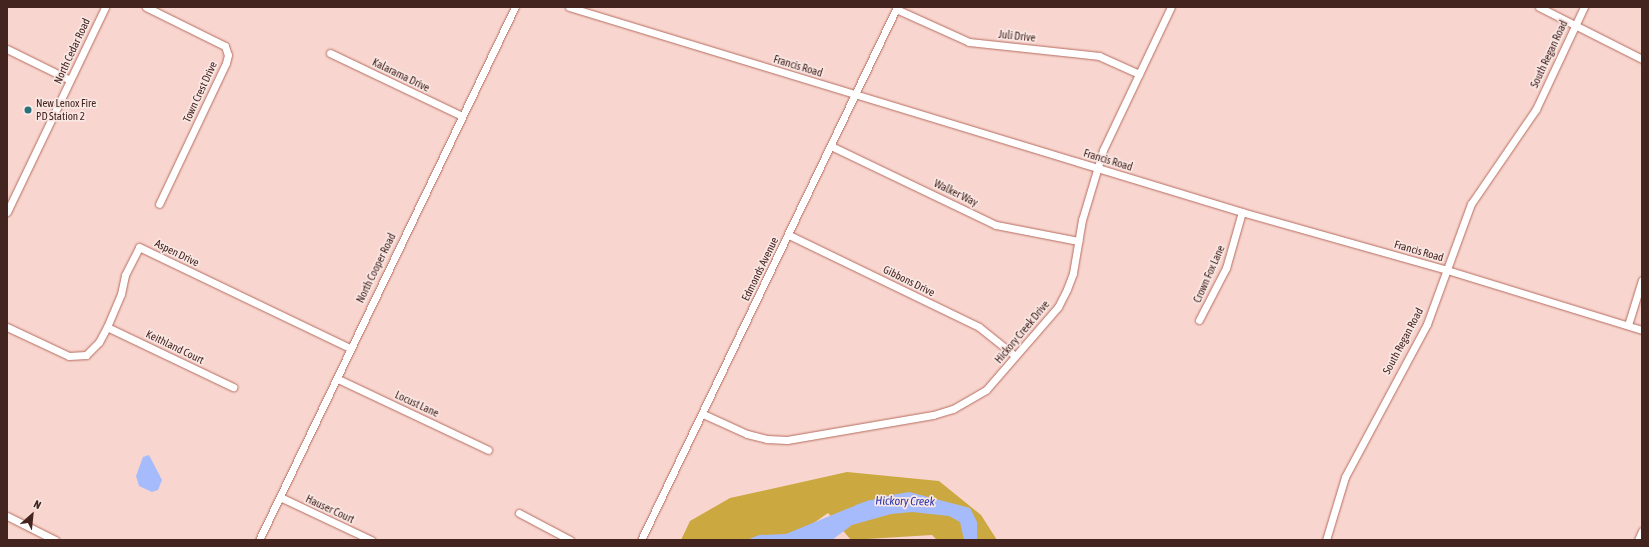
<!DOCTYPE html>
<style>
body{margin:0}
#map{position:relative;width:1649px;height:547px;overflow:hidden;background:#f8d6cf;font-family:"Asap Condensed",sans-serif}
div>[style]{position:absolute}
.forest>*{inset:0;background:#cba840}
.water>*{inset:0;background:#a6bbfc}
.stream>*{height:2px;margin:-1px;padding:0 1px;transform-origin:1px;border-radius:1px;background:#a6bbfc}
.roads{filter:drop-shadow(0 0 1px #b76c5f) drop-shadow(0 0 1px #b76c5f)}
.minor>*{height:7px;margin:-3.5px;padding:0 3.5px;transform-origin:3.5px;border-radius:3.5px;background:#fff}
.dots>*{width:11px;height:11px;translate:-50% -50%;box-sizing:border-box;border:2px solid #f9e7e4;border-radius:50%}
span{translate:-50% -50%;white-space:nowrap;text-align:center;line-height:1.15;-webkit-text-stroke:3.5px #f9e7e4;paint-order:stroke}
.street-label{font-size:11px;color:#44241f}
.poi-label{font-size:11px;color:#44241f}
.left{translate:0 -50%;text-align:left}
.water-label{font-size:12px;color:#2835ad;font-style:italic}
.frame{position:absolute;inset:0;border:8px solid #44241f;pointer-events:none}
.north{position:absolute;left:12px;top:495px;width:40px;height:40px;-webkit-text-stroke:3px #f9e7e4;paint-order:stroke;rotate:27deg;font-size:11px;font-weight:700;line-height:16px;text-align:center;color:#44241f}
.north::after{content:'';display:block;margin:auto;width:14px;height:18px;background:#44241f;clip-path:polygon(50% 0,100% 100%,50% 72%,0 100%)}
</style>
<div id="map">
<div class="forest">
<div style="clip-path:polygon(847px 472px,939px 481px,981px 515px,997px 540px,937px 540px,932px 535px,851px 540px,828px 513px,798px 534px,760px 540px,681px 540px,690px 521px,730px 498px)"></div>
</div>
<div class="water">
<div style="clip-path:polygon(149px 455px,162px 480px,158px 490px,152px 492px,139px 486px,136px 476px,143px 457px)"></div>
<div style="clip-path:polygon(909px 492px,970px 508px,977px 522px,977px 540px,964px 540px,960px 522px,949px 516px,912px 512px,891px 514px,852px 525px,832px 540px,747px 540px,759px 535px,786px 534px,849px 508px,881px 497px)"></div>
</div>
<div class="stream">
<div style="left:856px;top:506px;width:15px;rotate:-20deg"></div>
</div>
<div class="roads">
<div class="minor">
<div style="left:146px;top:7px;width:88px;rotate:26.3deg"></div>
<div style="left:225px;top:46px;width:9px;rotate:72deg"></div>
<div style="left:228px;top:55px;width:8px;rotate:104deg"></div>
<div style="left:226px;top:63px;width:156px;rotate:115.4deg"></div>
<div style="left:569px;top:7px;width:704px;rotate:16.94deg"></div>
<div style="left:1242px;top:212px;width:213px;rotate:15.8deg"></div>
<div style="left:1447px;top:270px;width:204px;rotate:17.1deg"></div>
<div style="left:1539px;top:7px;width:115px;rotate:26.8deg"></div>
<div style="left:896px;top:9px;width:80px;rotate:24.3deg"></div>
<div style="left:969px;top:42px;width:131px;rotate:6.1deg"></div>
<div style="left:1099px;top:56px;width:44px;rotate:24.2deg"></div>
<div style="left:7px;top:49px;width:70px;rotate:26.2deg"></div>
<div style="left:330px;top:53px;width:146px;rotate:25.5deg"></div>
<div style="left:831px;top:146px;width:183px;rotate:25.6deg"></div>
<div style="left:996px;top:225px;width:84px;rotate:11deg"></div>
<div style="left:7px;top:212px;width:227px;rotate:-64.4deg"></div>
<div style="left:789px;top:235px;width:211px;rotate:25.8deg"></div>
<div style="left:979px;top:327px;width:45px;rotate:38.7deg"></div>
<div style="left:1199px;top:320px;width:59px;rotate:-62.6deg"></div>
<div style="left:1226px;top:268px;width:58px;rotate:-74.1deg"></div>
<div style="left:1628px;top:325px;width:47px;rotate:-72.7deg"></div>
<div style="left:7px;top:327px;width:68px;rotate:25.1deg"></div>
<div style="left:69px;top:356px;width:17px;rotate:-3deg"></div>
<div style="left:86px;top:355px;width:18px;rotate:-45deg"></div>
<div style="left:99px;top:342px;width:17px;rotate:-62deg"></div>
<div style="left:107px;top:327px;width:36px;rotate:-67deg"></div>
<div style="left:121px;top:294px;width:19px;rotate:-78deg"></div>
<div style="left:125px;top:275px;width:31px;rotate:-63deg"></div>
<div style="left:139px;top:247px;width:234px;rotate:25.6deg"></div>
<div style="left:107px;top:327px;width:140px;rotate:25.5deg"></div>
<div style="left:338px;top:379px;width:166px;rotate:25.3deg"></div>
<div style="left:703px;top:414px;width:48px;rotate:24.4deg"></div>
<div style="left:747px;top:434px;width:21px;rotate:14deg"></div>
<div style="left:767px;top:439px;width:20px;rotate:3deg"></div>
<div style="left:787px;top:440px;width:148px;rotate:-9.7deg"></div>
<div style="left:933px;top:415px;width:21px;rotate:-17deg"></div>
<div style="left:953px;top:409px;width:38px;rotate:-30deg"></div>
<div style="left:986px;top:390px;width:110px;rotate:-49.1deg"></div>
<div style="left:1058px;top:307px;width:20px;rotate:-63deg"></div>
<div style="left:1067px;top:289px;width:17px;rotate:-69deg"></div>
<div style="left:1073px;top:273px;width:54px;rotate:-80.4deg"></div>
<div style="left:1082px;top:220px;width:73px;rotate:-73.3deg"></div>
<div style="left:1103px;top:150px;width:158px;rotate:-64.6deg"></div>
<div style="left:280px;top:497px;width:101px;rotate:25.3deg"></div>
<div style="left:519px;top:513px;width:58px;rotate:27.9deg"></div>
<div style="left:7px;top:516px;width:54px;rotate:26.6deg"></div>
<div style="left:259px;top:540px;width:591px;rotate:-64.35deg"></div>
<div style="left:641px;top:540px;width:591px;rotate:-64.35deg"></div>
<div style="left:1326px;top:540px;width:66px;rotate:-73.2deg"></div>
<div style="left:1345px;top:477px;width:174px;rotate:-61.8deg"></div>
<div style="left:1427px;top:324px;width:128px;rotate:-69.9deg"></div>
<div style="left:1471px;top:204px;width:115px;rotate:-55.6deg"></div>
<div style="left:1536px;top:109px;width:113px;rotate:-64.8deg"></div>
<div style="left:1638px;top:540px;width:10px;rotate:-66deg"></div>
</div>
</div>
<div class="dots">
<div style="left:28px;top:110px;background:#2a717d"></div>
</div>
<div class="street-label">
<span style="left:1017px;top:36px;rotate:6deg">Juli Drive</span>
<span style="left:72px;top:51px;rotate:-65deg">North Cedar Road</span>
<span style="left:1549px;top:54px;rotate:-65deg">South Regan Road</span>
<span style="left:798px;top:66px;rotate:17deg">Francis Road</span>
<span style="left:401px;top:75px;rotate:26deg">Kalarama Drive</span>
<span style="left:200px;top:92px;rotate:-65deg">Town Crest Drive</span>
<span style="left:1108px;top:160px;rotate:17deg">Francis Road</span>
<span style="left:956px;top:193px;rotate:26deg">Walker Way</span>
<span style="left:1419px;top:251px;rotate:16deg">Francis Road</span>
<span style="left:177px;top:253px;rotate:26deg">Aspen Drive</span>
<span style="left:376px;top:268px;rotate:-64deg">North Cooper Road</span>
<span style="left:760px;top:269px;rotate:-64deg">Edmonds Avenue</span>
<span style="left:1209px;top:274px;rotate:-66deg">Crown Fox Lane</span>
<span style="left:909px;top:281px;rotate:26deg">Gibbons Drive</span>
<span style="left:1022px;top:332px;rotate:-50deg">Hickory Creek Drive</span>
<span style="left:1403px;top:341px;rotate:-62deg">South Regan Road</span>
<span style="left:175px;top:347px;rotate:26deg">Keithland Court</span>
<span style="left:417px;top:404px;rotate:25deg">Locust Lane</span>
<span style="left:330px;top:509px;rotate:25deg">Hauser Court</span>
</div>
<div class="poi-label">
<span class="left" style="left:36px;top:110px">New Lenox Fire<br>PD Station 2</span>
</div>
<div class="water-label">
<span style="left:905px;top:502px;rotate:1deg">Hickory Creek</span>
</div>
<div class="frame"></div>
<div class="north">N</div>
</div>
